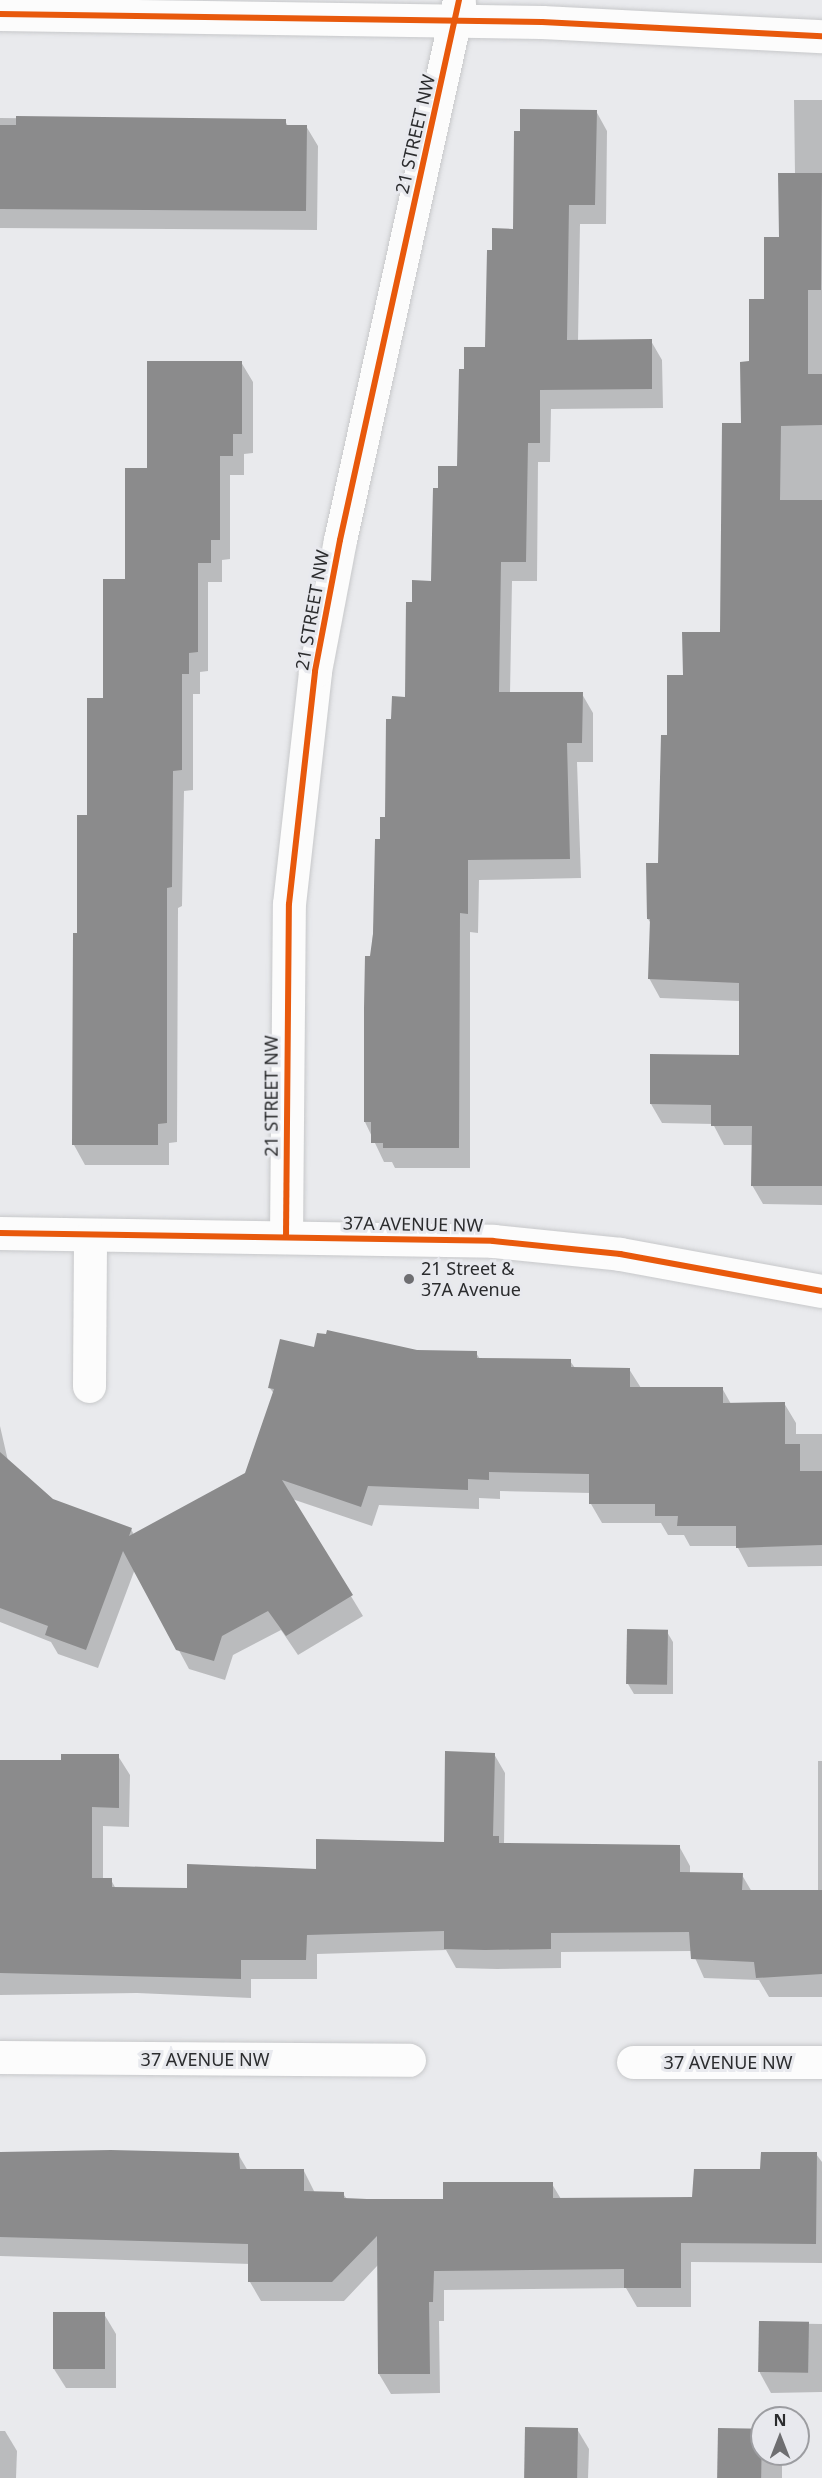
<!DOCTYPE html>
<style>
body{margin:0}
#map{position:relative;width:822px;height:2478px;overflow:hidden;background:#e9eaed;font-family:"Noto Sans",sans-serif}
div>[style]{position:absolute}
.shadow>*{inset:0;background:#0003}
.building>*{inset:0;background:#8b8b8c;transform-origin:0 0}
.roads{filter:drop-shadow(0 0 2px #c7c8ca) drop-shadow(0 0 2px #c7c8ca)}
.minor>*{height:33px;margin:-16.5px;padding:0 16.5px;transform-origin:16.5px;border-radius:16.5px;background:#fcfcfc}
.cycleway>*{height:6px;margin:-3px;padding:0 3px;transform-origin:3px;border-radius:3px;background:#e8590c}
.dots>*{width:16px;height:16px;translate:-50% -50%;box-sizing:border-box;border:3px solid #e8e9ee;border-radius:50%}
span{translate:-50% -50%;white-space:nowrap;text-align:center;line-height:1.15;-webkit-text-stroke:6px #e8e9ee;paint-order:stroke}
.street-label{font-size:18px;color:#2b2c2e}
.poi-label{font-size:18px;color:#2b2c2e}
.left{translate:0 -50%;text-align:left}
.north{position:absolute;left:750px;top:2406px;width:60px;height:60px;box-sizing:border-box;background:#e8e9ee;border:2px solid #9c9da1;border-radius:50%;rotate:0deg;font-size:16px;font-weight:700;line-height:24px;text-align:center;color:#2b2c2e}
.north::after{content:'';display:block;margin:auto;width:21px;height:27px;background:#6e6e71;clip-path:polygon(50% 0,100% 100%,50% 72%,0 100%)}
</style>
<div id="map">
<div class="shadow">
<div style="clip-path:polygon(794px 100px,822px 100px,822px 1205px,763px 1204px,752px 1185px,753px 1145px,724px 1145px,713px 1124px,662px 1123px,651px 1104px,740px 1057px,740px 1001px,660px 998px,649px 978px,652px 925px,648px 919px,660px 864px,685px 677px,721px 633px,751px 363px,795px 175px)"></div>
<div style="clip-path:polygon(596px 111px,607px 131px,606px 224px,580px 224px,578px 342px,651px 341px,662px 360px,663px 408px,551px 409px,550px 462px,538px 462px,537px 581px,512px 581px,510px 694px,582px 694px,593px 713px,593px 762px,577px 762px,581px 878px,479px 880px,478px 933px,470px 932px,470px 1168px,395px 1168px,392px 1162px,384px 1162px,365px 1122px,371px 957px,381px 840px,407px 699px,413px 604px,433px 583px,439px 489px,459px 468px,465px 370px,486px 349px,493px 252px,514px 230px)"></div>
<div style="clip-path:polygon(0 118px,285px 121px,288px 126px,306px 126px,318px 146px,317px 230px,0 228px)"></div>
<div style="clip-path:polygon(241px 362px,253px 382px,253px 453px,244px 454px,244px 475px,230px 475px,230px 559px,222px 560px,222px 582px,208px 582px,208px 671px,200px 672px,200px 694px,193px 694px,193px 790px,184px 791px,182px 906px,178px 908px,177px 1142px,169px 1143px,169px 1165px,85px 1165px,74px 1145px,79px 935px,104px 700px,127px 581px,149px 469px)"></div>
<div style="clip-path:polygon(315px 1348px,476px 1353px,480px 1359px,570px 1361px,575px 1368px,629px 1369px,641px 1388px,722px 1388px,731px 1404px,784px 1403px,796px 1423px,796px 1434px,822px 1434px,822px 1566px,748px 1567px,737px 1546px,690px 1546px,684px 1535px,668px 1535px,661px 1523px,602px 1523px,591px 1504px,591px 1493px,500px 1491px,500px 1499px,479px 1498px,479px 1509px,379px 1505px,372px 1526px,292px 1499px,363px 1616px,298px 1655px,281px 1630px,233px 1655px,225px 1680px,189px 1669px,135px 1569px,98px 1668px,58px 1654px,51px 1642px,0 1622px,0 1426px,8px 1461px,52px 1500px,131px 1529px,134px 1535px,247px 1474px,274px 1394px,270px 1388px)"></div>
<div style="clip-path:polygon(667px 1632px,673px 1642px,673px 1694px,634px 1694px,628px 1684px)"></div>
<div style="clip-path:polygon(494px 1754px,505px 1773px,504px 1845px,679px 1846px,690px 1866px,690px 1874px,742px 1875px,752px 1892px,818px 1892px,818px 1761px,822px 1761px,822px 1997px,769px 1997px,759px 1980px,704px 1978px,692px 1951px,561px 1952px,561px 1968px,497px 1969px,456px 1968px,446px 1950px,317px 1954px,317px 1979px,251px 1979px,251px 1998px,137px 1993px,0 1995px,0 1761px,62px 1762px,118px 1756px,130px 1775px,129px 1827px,103px 1826px,103px 1880px,111px 1880px,116px 1889px,188px 1890px,317px 1870px,446px 1844px)"></div>
<div style="clip-path:polygon(0 2153px,238px 2154px,248px 2171px,304px 2171px,315px 2193px,343px 2194px,347px 2199px,445px 2200px,552px 2184px,561px 2199px,693px 2199px,816px 2154px,822px 2162px,822px 2263px,691px 2262px,691px 2307px,637px 2307px,626px 2288px,444px 2290px,444px 2321px,439px 2321px,440px 2393px,391px 2394px,379px 2374px,378px 2265px,344px 2301px,261px 2301px,250px 2282px,250px 2264px,0 2256px)"></div>
<div style="clip-path:polygon(104px 2314px,116px 2334px,116px 2388px,66px 2388px,54px 2369px)"></div>
<div style="clip-path:polygon(761px 2323px,822px 2324px,822px 2392px,771px 2393px,760px 2373px)"></div>
<div style="clip-path:polygon(577px 2429px,589px 2449px,588px 2478px,526px 2478px)"></div>
<div style="clip-path:polygon(0 2431px,5px 2431px,17px 2451px,16px 2478px,0 2478px)"></div>
<div style="clip-path:polygon(762px 2431px,762px 2454px,782px 2454px,782px 2478px,719px 2478px)"></div>
</div>
<div class="building">
<div style="clip-path:polygon(520px 109px,597px 110px,595px 205px,569px 205px,567px 340px,652px 339px,652px 389px,540px 390px,540px 443px,528px 443px,526px 562px,501px 562px,499px 692px,583px 692px,582px 743px,567px 743px,570px 859px,468px 860px,468px 914px,460px 913px,459px 1148px,383px 1148px,383px 1143px,371px 1143px,371px 1122px,364px 1122px,364px 1008px,365px 956px,370px 956px,373px 934px,375px 839px,380px 839px,380px 817px,385px 817px,386px 719px,391px 719px,392px 696px,405px 697px,406px 602px,412px 602px,412px 580px,431px 581px,433px 488px,438px 488px,438px 466px,457px 466px,459px 369px,464px 369px,464px 347px,485px 347px,487px 250px,492px 250px,492px 228px,513px 229px,514px 131px,520px 131px)"></div>
<div style="clip-path:polygon(16px 116px,286px 119px,286px 125px,307px 125px,306px 211px,0 209px,0 125px,16px 125px)"></div>
<div style="clip-path:polygon(778px 173px,822px 173px,821px 290px,808px 290px,808px 374px,822px 374px,822px 425px,781px 426px,780px 500px,822px 500px,822px 1186px,751px 1186px,752px 1126px,711px 1126px,711px 1105px,650px 1104px,650px 1054px,739px 1055px,739px 983px,648px 979px,650px 919px,647px 919px,646px 863px,658px 863px,661px 735px,667px 735px,667px 675px,683px 675px,682px 632px,720px 632px,722px 423px,741px 423px,740px 362px,749px 361px,749px 299px,764px 299px,764px 237px,779px 237px)"></div>
<div style="clip-path:polygon(147px 361px,242px 361px,242px 434px,233px 434px,233px 456px,220px 456px,220px 540px,211px 540px,211px 563px,198px 563px,198px 652px,189px 653px,189px 674px,182px 674px,182px 770px,173px 771px,172px 887px,167px 888px,167px 1123px,158px 1124px,158px 1145px,72px 1145px,73px 933px,77px 933px,77px 815px,87px 815px,87px 698px,103px 698px,103px 579px,125px 579px,125px 468px,147px 468px)"></div>
<div style="clip-path:polygon(327px 1330px,417px 1350px,477px 1351px,477px 1358px,571px 1359px,571px 1367px,630px 1368px,630px 1387px,723px 1387px,723px 1403px,785px 1402px,785px 1444px,800px 1444px,800px 1471px,822px 1471px,822px 1545px,736px 1548px,736px 1526px,677px 1526px,678px 1516px,655px 1516px,655px 1504px,589px 1504px,589px 1474px,489px 1472px,489px 1480px,468px 1479px,468px 1490px,368px 1486px,361px 1507px,282px 1480px,353px 1595px,286px 1636px,268px 1611px,222px 1636px,214px 1661px,176px 1650px,123px 1551px,86px 1650px,45px 1635px,48px 1626px,0 1608px,0 1452px,53px 1499px,132px 1528px,129px 1536px,245px 1473px,274px 1389px,268px 1388px,280px 1339px,314px 1347px,317px 1333px,326px 1334px)"></div>
<div style="left:627px;top:1629px;width:41px;height:55px;rotate:1deg"></div>
<div style="clip-path:polygon(445px 1751px,495px 1753px,493px 1836px,499px 1836px,499px 1843px,680px 1845px,680px 1872px,743px 1873px,742px 1890px,822px 1890px,822px 1974px,756px 1978px,754px 1962px,691px 1959px,689px 1932px,551px 1933px,551px 1949px,485px 1950px,444px 1949px,444px 1931px,307px 1935px,306px 1960px,241px 1960px,241px 1979px,0 1973px,0 1760px,61px 1760px,61px 1754px,119px 1754px,119px 1808px,92px 1807px,92px 1878px,112px 1878px,112px 1887px,187px 1888px,187px 1864px,316px 1869px,316px 1839px,444px 1842px)"></div>
<div style="clip-path:polygon(111px 2150px,239px 2153px,240px 2169px,304px 2169px,304px 2191px,344px 2192px,344px 2198px,367px 2199px,443px 2199px,443px 2182px,553px 2182px,553px 2198px,692px 2197px,694px 2169px,760px 2169px,761px 2152px,817px 2152px,816px 2244px,681px 2243px,681px 2288px,624px 2288px,624px 2269px,434px 2271px,433px 2302px,429px 2302px,430px 2374px,378px 2374px,377px 2236px,332px 2282px,248px 2282px,248px 2244px,0 2237px,0 2152px)"></div>
<div style="left:53px;top:2312px;width:52px;height:57px"></div>
<div style="left:759px;top:2321px;width:50px;height:51px;rotate:1deg"></div>
<div style="left:525px;top:2427px;width:53px;height:51px;rotate:1deg"></div>
<div style="left:718px;top:2428px;width:44px;height:50px;rotate:1deg"></div>
</div>
<div class="roads">
<div class="minor">
<div style="left:0;top:14px;width:542px;rotate:0.85deg"></div>
<div style="left:542px;top:22px;width:280px;rotate:2.9deg"></div>
<div style="left:0;top:1233px;width:493px;rotate:0.9deg"></div>
<div style="left:493px;top:1241px;width:128px;rotate:5.8deg"></div>
<div style="left:620px;top:1254px;width:205px;rotate:10.4deg"></div>
<div style="left:286px;top:1237px;width:333px;rotate:-89.5deg"></div>
<div style="left:289px;top:904px;width:234px;rotate:-83.6deg"></div>
<div style="left:315px;top:671px;width:133px;rotate:-79.2deg"></div>
<div style="left:340px;top:540px;width:553px;rotate:-77.57deg"></div>
<div style="left:89px;top:1386px;width:149px;rotate:-89.6deg"></div>
<div style="left:0;top:2057px;width:409px;rotate:0.4deg"></div>
<div style="left:633px;top:2062px;width:189px"></div>
</div>
</div>
<div class="cycleway">
<div style="left:0;top:14px;width:542px;rotate:0.85deg"></div>
<div style="left:542px;top:22px;width:280px;rotate:2.9deg"></div>
<div style="left:0;top:1233px;width:493px;rotate:0.9deg"></div>
<div style="left:493px;top:1241px;width:128px;rotate:5.8deg"></div>
<div style="left:620px;top:1254px;width:205px;rotate:10.4deg"></div>
<div style="left:286px;top:1237px;width:333px;rotate:-89.5deg"></div>
<div style="left:289px;top:904px;width:234px;rotate:-83.6deg"></div>
<div style="left:315px;top:671px;width:133px;rotate:-79.2deg"></div>
<div style="left:340px;top:540px;width:553px;rotate:-77.57deg"></div>
</div>
<div class="dots">
<div style="left:409px;top:1279px;background:#6e6e71"></div>
</div>
<div class="street-label">
<span style="left:415px;top:134px;rotate:-77deg">21 STREET NW</span>
<span style="left:312px;top:610px;rotate:-80deg">21 STREET NW</span>
<span style="left:271px;top:1096px;rotate:-90deg">21 STREET NW</span>
<span style="left:413px;top:1224px;rotate:1deg">37A AVENUE NW</span>
<span style="left:205px;top:2059px">37 AVENUE NW</span>
<span style="left:728px;top:2062px">37 AVENUE NW</span>
</div>
<div class="poi-label">
<span class="left" style="left:421px;top:1279px">21 Street &amp;<br>37A Avenue</span>
</div>
<div class="north">N</div>
</div>
